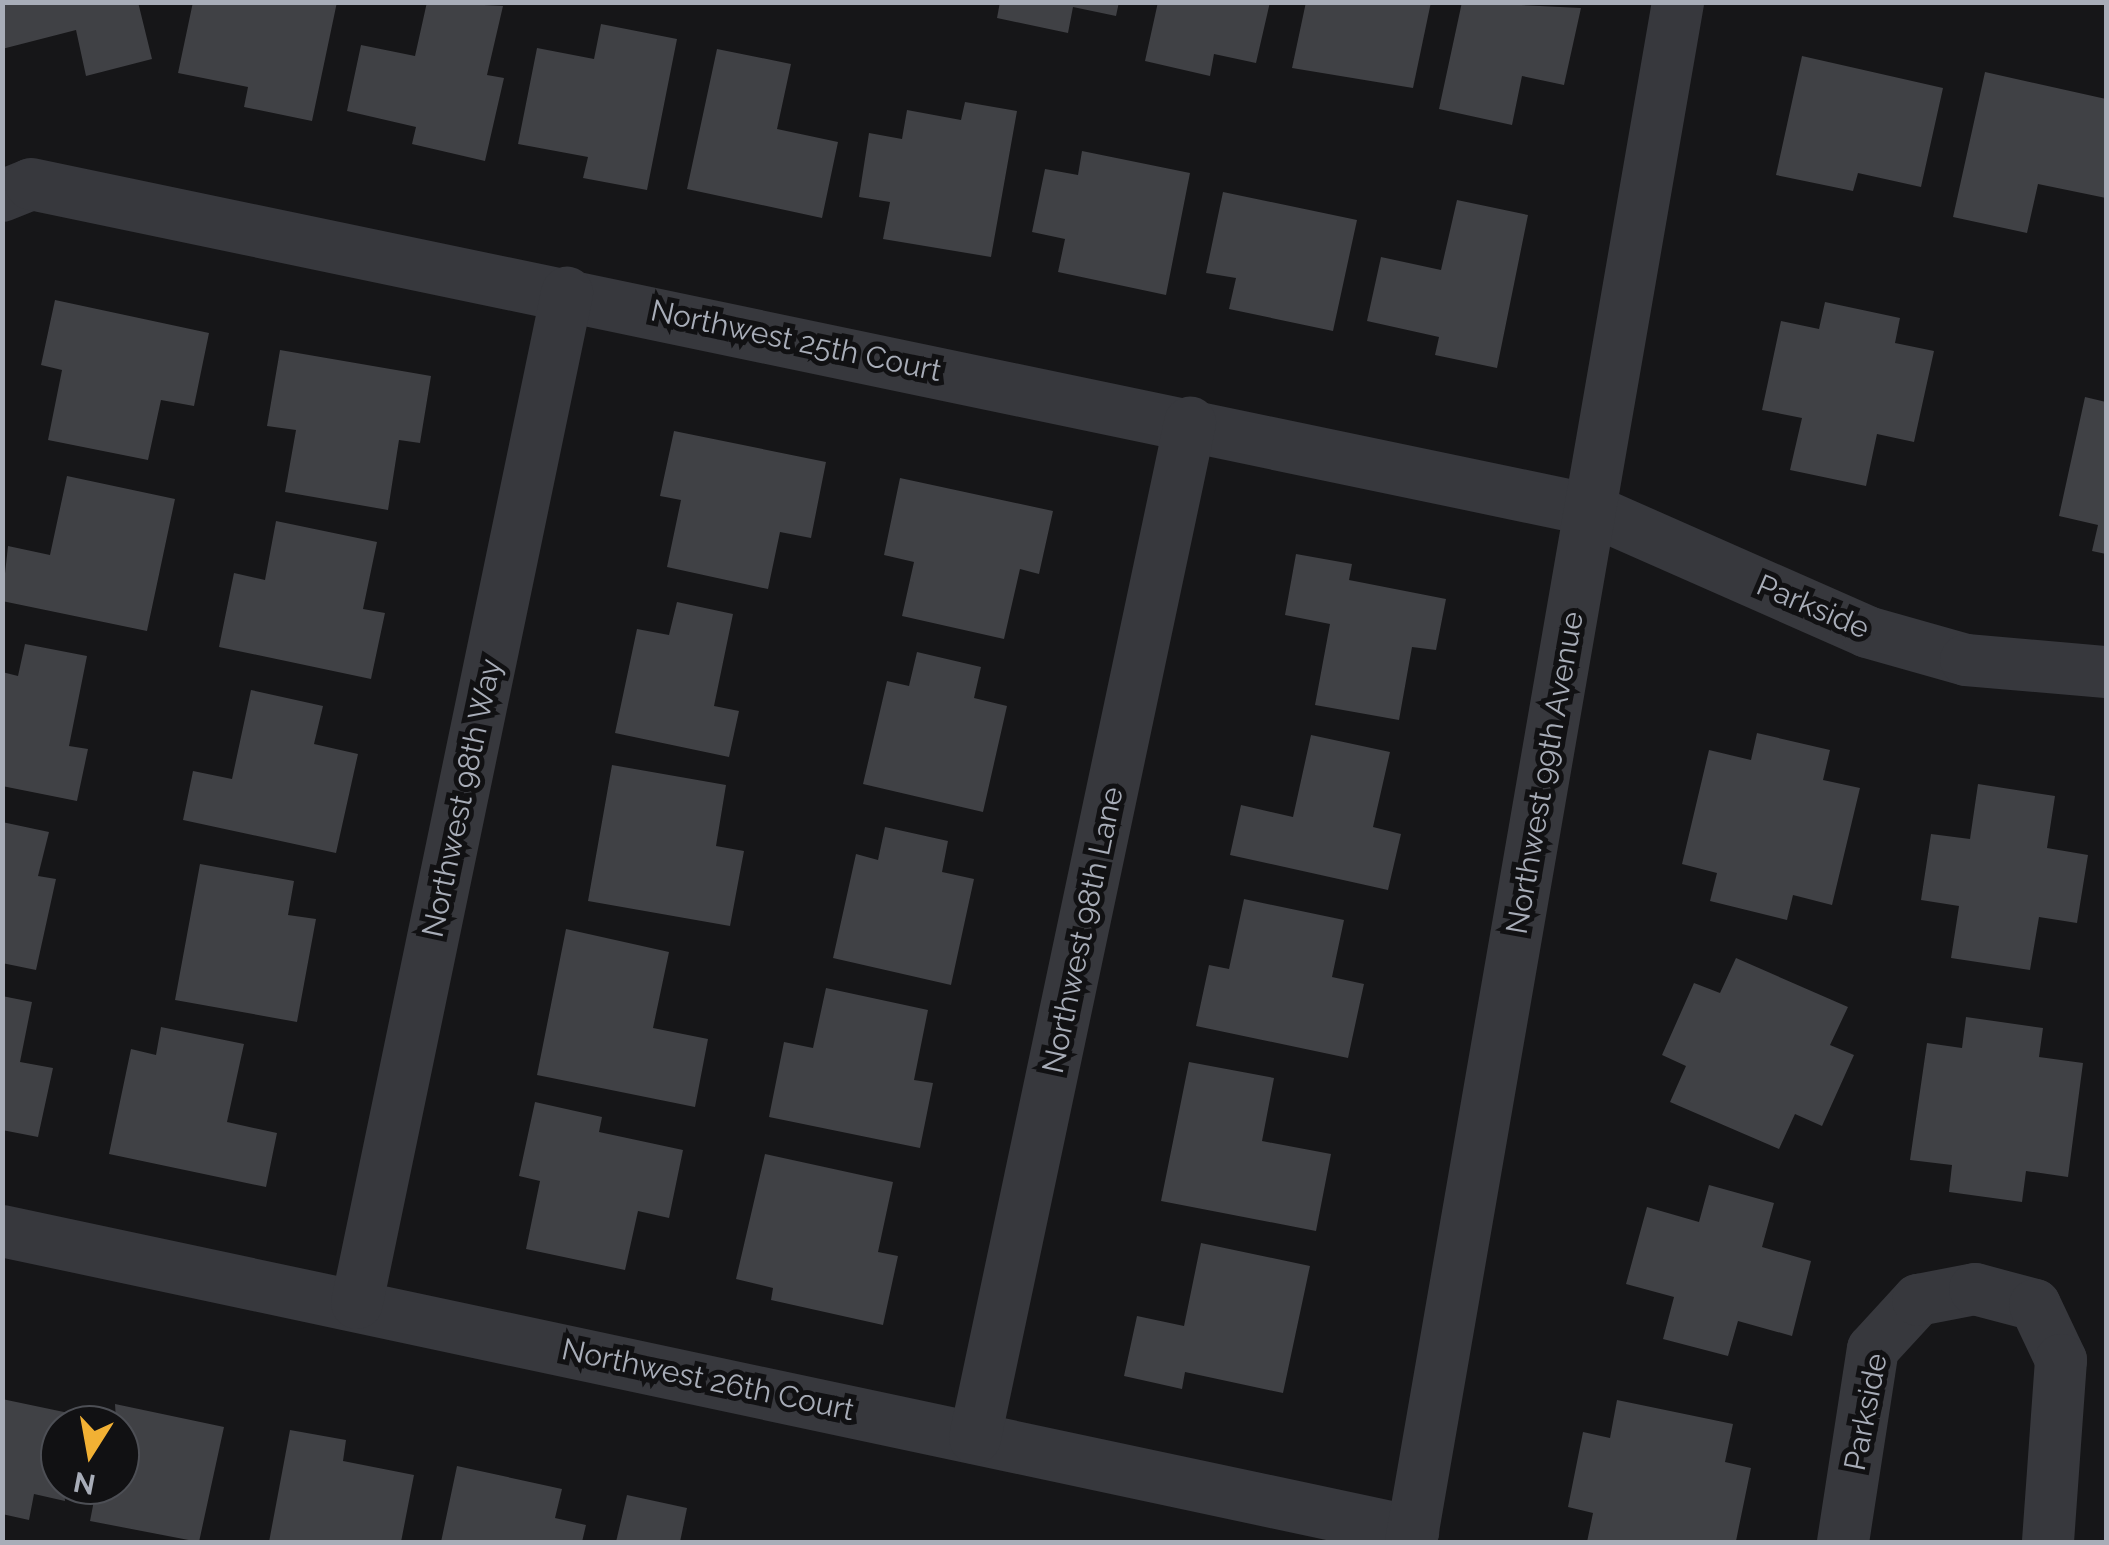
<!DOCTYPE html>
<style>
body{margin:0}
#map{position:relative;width:2109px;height:1545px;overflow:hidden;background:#161618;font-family:Raleway,sans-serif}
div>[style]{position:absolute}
.building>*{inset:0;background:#404145}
.minor>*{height:52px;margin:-26px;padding:0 26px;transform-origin:26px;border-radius:26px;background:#37383d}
span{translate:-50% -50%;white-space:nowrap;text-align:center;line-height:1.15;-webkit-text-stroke:10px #111113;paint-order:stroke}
.street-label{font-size:30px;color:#a8adb8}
.frame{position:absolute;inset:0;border:5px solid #a8adb8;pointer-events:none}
.north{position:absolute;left:40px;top:1405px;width:100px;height:100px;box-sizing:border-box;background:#111113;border:2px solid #4d4f55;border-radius:50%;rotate:191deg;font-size:28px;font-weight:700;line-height:40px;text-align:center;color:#a8adb8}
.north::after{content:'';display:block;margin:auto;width:35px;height:45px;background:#f2b134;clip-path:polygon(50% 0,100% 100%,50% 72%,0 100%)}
</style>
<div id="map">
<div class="building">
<div style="clip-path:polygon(2px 2px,138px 2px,152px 59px,86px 76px,76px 30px,2px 49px)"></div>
<div style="clip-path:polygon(193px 2px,337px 2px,312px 121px,244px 107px,248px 87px,178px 73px)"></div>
<div style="clip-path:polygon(427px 2px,503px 6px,487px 75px,504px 78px,485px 161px,412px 144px,416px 127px,347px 111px,361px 45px,415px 56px)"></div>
<div style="clip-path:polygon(1000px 2px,1119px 2px,1116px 16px,1073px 7px,1068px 33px,997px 18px)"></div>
<div style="clip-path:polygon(1158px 2px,1270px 2px,1256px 63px,1214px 54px,1210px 76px,1145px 61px)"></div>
<div style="clip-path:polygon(1306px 2px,1431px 2px,1413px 88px,1292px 68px)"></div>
<div style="clip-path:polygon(1462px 2px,1581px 8px,1564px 85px,1522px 76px,1512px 125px,1439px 109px)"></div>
<div style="clip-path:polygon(601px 24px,677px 39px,647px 190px,583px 178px,588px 157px,518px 144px,537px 48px,594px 59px)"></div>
<div style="clip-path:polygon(717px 49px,791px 64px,777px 129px,838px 142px,822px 218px,687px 189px)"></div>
<div style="clip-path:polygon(1802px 56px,1943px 88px,1921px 187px,1858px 173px,1853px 191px,1776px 175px)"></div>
<div style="clip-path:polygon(1985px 72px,2106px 99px,2106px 198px,2038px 184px,2027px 233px,1953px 217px)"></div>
<div style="clip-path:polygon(965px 102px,1017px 111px,991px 257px,883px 239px,890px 202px,859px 197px,869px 133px,902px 139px,907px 110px,961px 120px)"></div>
<div style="clip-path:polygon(1082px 151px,1190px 173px,1166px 295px,1058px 272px,1065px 239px,1032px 232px,1045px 169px,1078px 175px)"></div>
<div style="clip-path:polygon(1223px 192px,1357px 220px,1333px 331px,1229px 309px,1236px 278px,1206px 273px)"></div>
<div style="clip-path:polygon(1457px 200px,1528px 215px,1497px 368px,1435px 355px,1439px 337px,1367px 321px,1381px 257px,1441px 270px)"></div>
<div style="clip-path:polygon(55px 300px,209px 333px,194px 406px,161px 400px,148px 460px,48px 440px,62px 370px,41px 365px)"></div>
<div style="clip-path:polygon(1825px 302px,1900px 318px,1895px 343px,1934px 351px,1914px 442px,1877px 434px,1866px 486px,1790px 470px,1802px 418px,1762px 410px,1781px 321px,1819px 329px)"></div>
<div style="clip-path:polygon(280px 350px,431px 376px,420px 443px,399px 440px,388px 510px,285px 492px,296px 430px,267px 426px)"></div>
<div style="clip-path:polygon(2085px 397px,2106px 402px,2106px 554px,2092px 551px,2098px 525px,2059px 516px)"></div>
<div style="clip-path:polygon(674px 431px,826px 462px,811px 538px,780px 532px,768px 589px,667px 567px,681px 500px,660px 496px)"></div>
<div style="clip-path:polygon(67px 476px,175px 499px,147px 631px,2px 601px,8px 546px,50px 555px)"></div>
<div style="clip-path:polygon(900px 478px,1053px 511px,1039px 574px,1020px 569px,1004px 639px,902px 616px,914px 562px,884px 555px)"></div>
<div style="clip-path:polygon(276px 521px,377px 542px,363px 609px,385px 613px,371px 679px,219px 647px,234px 573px,265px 580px)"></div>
<div style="clip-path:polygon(1296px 554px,1352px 564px,1349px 580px,1446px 599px,1436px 650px,1412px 647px,1399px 720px,1315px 705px,1330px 624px,1285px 615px)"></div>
<div style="clip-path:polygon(677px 602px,733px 614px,714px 706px,739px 711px,729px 757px,615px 733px,637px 629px,669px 635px)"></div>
<div style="clip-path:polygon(25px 644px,87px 656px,69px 746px,88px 749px,77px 801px,2px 786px,2px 672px,18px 676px)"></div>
<div style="clip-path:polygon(917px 652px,981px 667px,974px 698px,1007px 706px,983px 812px,863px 784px,887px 681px,909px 686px)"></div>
<div style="clip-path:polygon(251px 690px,323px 706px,314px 744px,358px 754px,336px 853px,183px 820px,193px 771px,232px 779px)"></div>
<div style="clip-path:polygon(1757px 733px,1830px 750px,1823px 780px,1860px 788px,1832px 905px,1793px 895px,1787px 920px,1710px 901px,1717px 873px,1682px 864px,1709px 750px,1751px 760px)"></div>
<div style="clip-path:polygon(1311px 735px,1390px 752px,1373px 827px,1401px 834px,1388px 890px,1230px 855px,1241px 805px,1293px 817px)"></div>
<div style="clip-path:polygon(612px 765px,726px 785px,716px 846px,744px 851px,730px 926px,588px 901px)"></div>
<div style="clip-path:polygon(1978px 784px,2055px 796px,2047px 848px,2088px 855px,2077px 923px,2039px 917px,2030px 970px,1951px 958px,1959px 906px,1921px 900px,1931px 834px,1970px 839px)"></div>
<div style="clip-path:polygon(2px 822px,49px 832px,38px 876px,56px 879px,36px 970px,2px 963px)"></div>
<div style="clip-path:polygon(885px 827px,948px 841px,942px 872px,974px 879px,951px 985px,833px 958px,856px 854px,878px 860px)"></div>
<div style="clip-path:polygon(200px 864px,294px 881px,288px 915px,316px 919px,297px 1022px,175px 1000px)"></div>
<div style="clip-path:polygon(1244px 899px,1344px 920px,1332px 977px,1364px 984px,1348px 1058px,1196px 1026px,1209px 965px,1229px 969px)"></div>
<div style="clip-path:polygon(566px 929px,669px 952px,653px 1028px,708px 1039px,695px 1107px,537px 1075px)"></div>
<div style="clip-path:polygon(1736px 958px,1848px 1007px,1830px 1045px,1854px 1055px,1822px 1126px,1795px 1114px,1779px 1149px,1670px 1102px,1686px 1066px,1662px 1055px,1694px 983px,1720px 993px)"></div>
<div style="clip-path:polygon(826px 988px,928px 1010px,914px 1080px,933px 1083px,920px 1148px,769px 1117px,784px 1042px,813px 1048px)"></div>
<div style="clip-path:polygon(2px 996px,32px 1002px,20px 1062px,53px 1068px,38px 1137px,2px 1130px)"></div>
<div style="clip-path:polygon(1966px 1017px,2043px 1028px,2039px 1057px,2083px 1063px,2068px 1177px,2026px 1171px,2022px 1202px,1949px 1192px,1952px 1165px,1910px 1160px,1927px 1043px,1962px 1048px)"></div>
<div style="clip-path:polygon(161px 1027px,244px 1044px,227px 1122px,277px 1133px,266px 1187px,109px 1154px,131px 1049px,156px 1055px)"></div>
<div style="clip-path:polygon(1189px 1062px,1274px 1078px,1262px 1141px,1331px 1154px,1316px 1231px,1161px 1201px)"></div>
<div style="clip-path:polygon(535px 1102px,602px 1117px,599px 1132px,683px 1150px,669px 1218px,638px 1211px,625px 1270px,526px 1249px,540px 1181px,519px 1176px)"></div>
<div style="clip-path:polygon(765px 1154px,893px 1182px,878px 1252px,898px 1256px,883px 1325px,771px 1300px,773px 1288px,736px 1279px)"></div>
<div style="clip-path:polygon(1709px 1185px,1774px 1203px,1762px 1247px,1811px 1261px,1792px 1336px,1738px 1321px,1728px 1356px,1663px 1339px,1674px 1297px,1626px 1284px,1647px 1207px,1699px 1222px)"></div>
<div style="clip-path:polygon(1201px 1243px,1310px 1266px,1283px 1393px,1185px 1372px,1182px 1389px,1124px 1376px,1137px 1316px,1184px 1326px)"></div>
<div style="clip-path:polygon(2px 1399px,83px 1416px,81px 1425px,60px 1425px,65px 1501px,34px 1494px,29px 1520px,2px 1514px)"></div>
<div style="clip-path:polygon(1617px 1400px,1733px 1424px,1725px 1462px,1751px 1468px,1736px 1541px,1587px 1542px,1593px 1513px,1568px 1507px,1583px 1432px,1610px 1438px)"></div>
<div style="clip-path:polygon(115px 1404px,224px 1427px,199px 1542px,90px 1521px,97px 1485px,120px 1485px)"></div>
<div style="clip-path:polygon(290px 1430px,346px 1440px,343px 1461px,414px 1475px,401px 1542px,269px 1542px)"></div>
<div style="clip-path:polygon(457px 1466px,562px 1489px,555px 1518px,586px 1525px,582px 1542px,441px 1542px)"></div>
<div style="clip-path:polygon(627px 1495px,687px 1508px,680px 1542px,616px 1542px)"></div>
</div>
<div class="minor">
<div style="left:2px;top:196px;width:31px;rotate:-22deg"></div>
<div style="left:31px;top:184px;width:1594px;rotate:11.8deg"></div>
<div style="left:1591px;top:510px;width:302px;rotate:23.8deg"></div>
<div style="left:1867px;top:632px;width:103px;rotate:15.8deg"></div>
<div style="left:1966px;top:660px;width:141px;rotate:4.9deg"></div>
<div style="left:2px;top:1231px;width:1443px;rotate:12.04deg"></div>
<div style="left:357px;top:1303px;width:1032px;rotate:-78.25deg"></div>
<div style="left:975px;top:1438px;width:1038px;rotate:-78.04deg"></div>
<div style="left:1411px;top:1542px;width:1563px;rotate:-80.16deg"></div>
<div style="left:1843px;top:1542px;width:195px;rotate:-81.2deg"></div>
<div style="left:1873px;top:1349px;width:67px;rotate:-47.4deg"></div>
<div style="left:1918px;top:1300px;width:58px;rotate:-10.9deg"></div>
<div style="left:1975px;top:1289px;width:62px;rotate:14.9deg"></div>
<div style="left:2035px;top:1305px;width:61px;rotate:64.7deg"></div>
<div style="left:2061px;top:1360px;width:182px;rotate:94.1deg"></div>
</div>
<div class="street-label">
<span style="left:796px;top:341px;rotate:12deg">Northwest 25th Court</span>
<span style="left:1813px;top:607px;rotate:23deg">Parkside</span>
<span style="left:1545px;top:773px;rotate:-80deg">Northwest 99th Avenue</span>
<span style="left:462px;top:798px;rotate:-78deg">Northwest 98th Way</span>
<span style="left:1083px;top:930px;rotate:-78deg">Northwest 98th Lane</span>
<span style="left:708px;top:1380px;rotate:12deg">Northwest 26th Court</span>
<span style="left:1866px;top:1412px;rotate:-79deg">Parkside</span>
</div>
<div class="frame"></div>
<div class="north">N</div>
</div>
